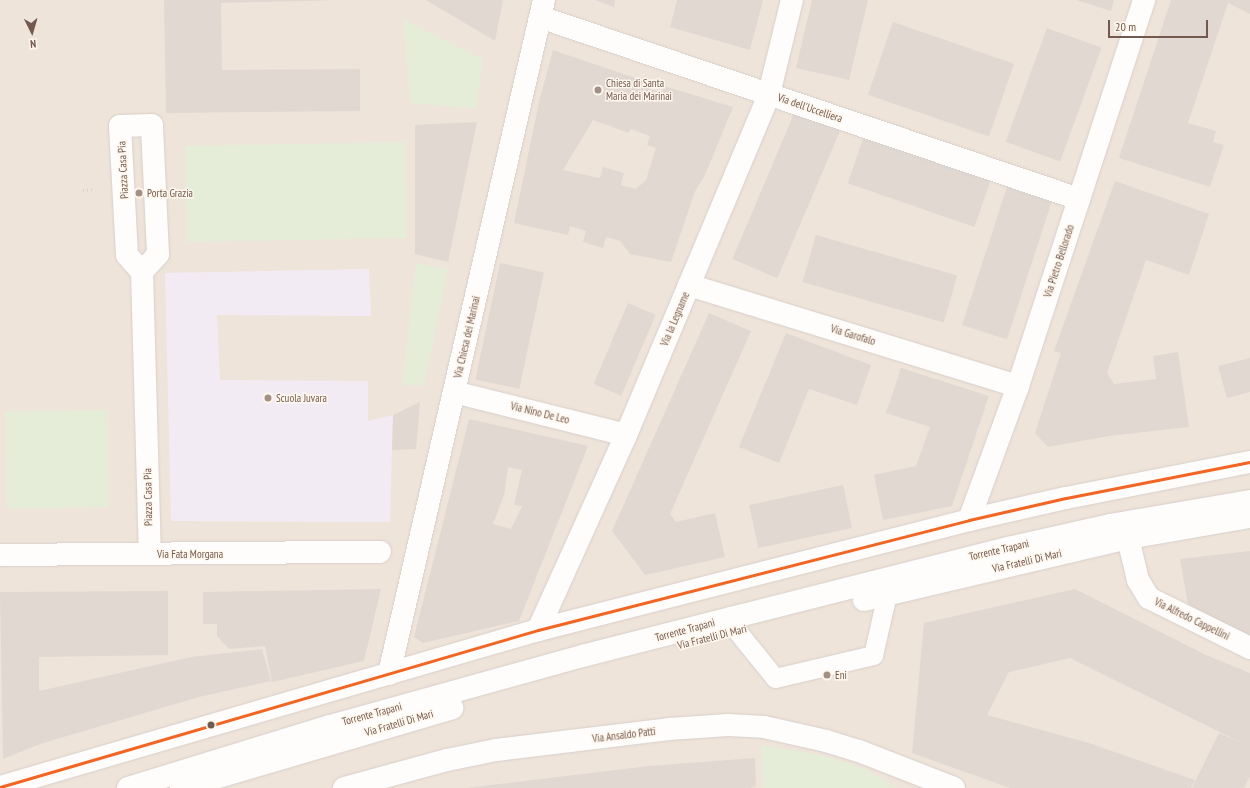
<!DOCTYPE html>
<style>
body{margin:0}
#map{position:relative;width:1250px;height:788px;overflow:hidden;background:#f7f2ec;font-family:"PT Sans Narrow",sans-serif}
div>[style]{position:absolute}
.residential>*{inset:0;background:#efe4da;transform-origin:0 0}
.education>*{inset:0;background:#f3ebf3}
.green>*{inset:0;background:#e5ecd8;transform-origin:0 0}
.building>*{inset:0;background:#e1d8d2;transform-origin:0 0}
.path>*{height:2.5px;margin-top:-1.25px;transform-origin:0;background:repeating-linear-gradient(90deg,#dad2cf 0 1px,transparent 0 4px)}
.roads{filter:drop-shadow(0 0 1px #d6cfca) drop-shadow(0 0 1px #d6cfca)}
.lane>*{height:19px;margin:-9.5px;padding:0 9.5px;transform-origin:9.5px;border-radius:9.5px;background:#fefdfc}
.street>*{height:22px;margin:-11px;padding:0 11px;transform-origin:11px;border-radius:11px;background:#fefdfc}
.bus-1>*{height:3px;margin:-1.5px;padding:0 1.5px;transform-origin:1.5px;border-radius:1.5px;background:#f26522}
.dots>*{width:11px;height:11px;translate:-50% -50%;box-sizing:border-box;border:2px solid #fef7ee;border-radius:50%}
span{translate:-50% -50%;white-space:nowrap;text-align:center;line-height:1.15;-webkit-text-stroke:3px #fef7ee;paint-order:stroke}
.poi-label{font-size:11px;color:#74594e}
.left{translate:0 -50%;text-align:left}
.street-label{font-size:11px;color:#74594e}
.north{position:absolute;left:12px;top:12px;width:40px;height:40px;-webkit-text-stroke:3px #fef7ee;paint-order:stroke;rotate:175deg;font-size:11px;font-weight:700;line-height:16px;text-align:center;color:#74594e}
.north::after{content:'';display:block;margin:auto;width:14px;height:18px;background:#74594e;clip-path:polygon(50% 0,100% 100%,50% 72%,0 100%)}
.scale{position:absolute;left:1108px;top:20px;width:100px;height:18px;box-sizing:border-box;border:2px solid #74594e;border-top:0;padding-left:5px;font-size:12px;line-height:14px;white-space:nowrap;color:#74594e;-webkit-text-stroke:3px #fef7ee;paint-order:stroke}
</style>
<div id="map">
<div class="residential">
<div style="left:0;top:0;width:1250px;height:788px"></div>
</div>
<div class="education">
<div style="clip-path:polygon(369px 269px,371px 316px,217px 315px,220px 380px,368px 381px,368px 421px,393px 415px,390px 522px,171px 521px,165px 273px)"></div>
</div>
<div class="green">
<div style="clip-path:polygon(403px 19px,483px 59px,476px 109px,410px 103px)"></div>
<div style="left:405px;top:142px;width:96px;height:220px;rotate:89deg"></div>
<div style="clip-path:polygon(416px 263px,448px 269px,424px 385px,402px 385px)"></div>
<div style="left:107px;top:410px;width:97px;height:102px;rotate:89deg"></div>
<div style="clip-path:polygon(761px 745px,811px 753px,843px 761px,867px 770px,898px 788px,763px 788px)"></div>
</div>
<div class="building">
<div style="clip-path:polygon(164px 0,337px 0,221px 3px,222px 70px,360px 69px,360px 111px,166px 113px)"></div>
<div style="clip-path:polygon(426px 0,503px 0,495px 41px)"></div>
<div style="clip-path:polygon(595px 0,615px 0,614px 7px)"></div>
<div style="clip-path:polygon(677px 0,763px 0,750px 50px,670px 27px)"></div>
<div style="clip-path:polygon(812px 0,868px 0,849px 80px,796px 68px)"></div>
<div style="clip-path:polygon(1076px 0,1114px 0,1111px 11px)"></div>
<div style="clip-path:polygon(1171px 0,1250px 0,1250px 14px,1228px 3px,1188px 123px,1216px 131px,1213px 142px,1224px 145px,1210px 187px,1119px 158px)"></div>
<div style="left:893px;top:22px;width:128px;height:77px;rotate:19deg"></div>
<div style="left:1047px;top:28px;width:58px;height:121px;rotate:20deg"></div>
<div style="clip-path:polygon(evenodd,553px 50px,647px 82px,645px 87px,662px 93px,664px 86px,733px 107px,705px 175px,695px 191px,671px 262px,630px 254px,620px 241px,606px 237px,603px 248px,583px 242px,586px 231px,570px 226px,568px 235px,514px 223px,539px 102px,553px 50px,593px 120px,629px 133px,631px 129px,650px 136px,647px 145px,656px 148px,646px 180px,636px 189px,621px 185px,624px 173px,603px 167px,600px 178px,563px 170px,593px 120px)"></div>
<div style="left:796px;top:109px;width:49px;height:163px;rotate:23deg"></div>
<div style="clip-path:polygon(477px 122px,448px 262px,415px 254px,415px 125px)"></div>
<div style="left:864px;top:136px;width:134px;height:50px;rotate:19deg"></div>
<div style="clip-path:polygon(1115px 181px,1209px 214px,1189px 275px,1146px 260px,1107px 373px,1114px 384px,1156px 379px,1153px 356px,1178px 352px,1189px 427px,1109px 436px,1048px 447px,1035px 433px,1061px 353px,1054px 351px)"></div>
<div style="left:1007px;top:187px;width:47px;height:145px;rotate:18deg"></div>
<div style="left:816px;top:235px;width:147px;height:49px;rotate:16deg"></div>
<div style="left:500px;top:263px;width:45px;height:119px;rotate:12deg"></div>
<div style="left:628px;top:303px;width:30px;height:88px;rotate:23deg"></div>
<div style="clip-path:polygon(709px 313px,751px 331px,670px 514px,676px 522px,715px 513px,725px 557px,645px 575px,612px 531px)"></div>
<div style="clip-path:polygon(786px 333px,871px 365px,857px 405px,809px 389px,779px 463px,739px 447px)"></div>
<div style="clip-path:polygon(1250px 358px,1250px 392px,1227px 398px,1218px 366px)"></div>
<div style="clip-path:polygon(901px 368px,989px 396px,952px 506px,883px 520px,874px 475px,916px 466px,930px 427px,886px 413px)"></div>
<div style="clip-path:polygon(420px 402px,416px 449px,392px 450px,393px 415px)"></div>
<div style="clip-path:polygon(evenodd,469px 419px,588px 446px,519px 621px,423px 643px,414px 637px,469px 419px,508px 467px,522px 470px,514px 505px,522px 506px,511px 529px,493px 524px,504px 495px,508px 467px)"></div>
<div style="left:843px;top:485px;width:44px;height:96px;rotate:78deg"></div>
<div style="clip-path:polygon(1250px 551px,1250px 639px,1189px 611px,1180px 559px)"></div>
<div style="clip-path:polygon(381px 589px,364px 661px,272px 682px,265px 646px,229px 649px,217px 636px,217px 624px,203px 624px,203px 592px)"></div>
<div style="clip-path:polygon(1075px 589px,1206px 655px,1250px 673px,1250px 776px,1244px 788px,1192px 788px,1219px 733px,1242px 743px,1070px 658px,1009px 672px,987px 715px,1089px 743px,1195px 780px,1191px 788px,1010px 788px,912px 753px,924px 623px)"></div>
<div style="clip-path:polygon(168px 591px,168px 655px,39px 657px,39px 691px,191px 657px,262px 649px,271px 681px,199px 697px,40px 744px,3px 759px,0 592px)"></div>
<div style="clip-path:polygon(755px 758px,756px 786px,750px 788px,467px 788px,649px 766px)"></div>
</div>
<div class="path">
<div style="left:83px;top:190px;width:11px;rotate:-5deg"></div>
</div>
<div class="roads">
<div class="lane">
<div style="left:737px;top:631px;width:60px;rotate:51deg"></div>
<div style="left:775px;top:678px;width:101px;rotate:-13.2deg"></div>
<div style="left:873px;top:655px;width:63px;rotate:-77.1deg"></div>
</div>
<div class="street">
<div style="left:540px;top:17px;width:569px;rotate:18.66deg"></div>
<div style="left:142px;top:272px;width:24px;rotate:-48deg"></div>
<div style="left:158px;top:254px;width:129px;rotate:-92.7deg"></div>
<div style="left:152px;top:125px;width:32px;rotate:178deg"></div>
<div style="left:120px;top:126px;width:129px;rotate:86.9deg"></div>
<div style="left:127px;top:255px;width:23px;rotate:49deg"></div>
<div style="left:142px;top:272px;width:282px;rotate:88.4deg"></div>
<div style="left:689px;top:285px;width:344px;rotate:17.1deg"></div>
<div style="left:454px;top:392px;width:177px;rotate:14deg"></div>
<div style="left:969px;top:520px;width:143px;rotate:-69.9deg"></div>
<div style="left:1018px;top:386px;width:406px;rotate:-71.9deg"></div>
<div style="left:1128px;top:538px;width:43px;rotate:76.6deg"></div>
<div style="left:1138px;top:580px;width:21px;rotate:59deg"></div>
<div style="left:1149px;top:598px;width:113px;rotate:26.3deg"></div>
<div style="left:0;top:555px;width:380px;rotate:-0.5deg"></div>
<div style="left:864px;top:600px;width:271px;rotate:-13.2deg"></div>
<div style="left:1128px;top:538px;width:124px;rotate:-9.8deg"></div>
<div style="left:538px;top:630px;width:214px;rotate:-65.7deg"></div>
<div style="left:626px;top:435px;width:370px;rotate:-67.2deg"></div>
<div style="left:769px;top:94px;width:97px;rotate:-76.3deg"></div>
<div style="left:389px;top:674px;width:692px;rotate:-77.05deg"></div>
<div style="left:0;top:787px;width:560px;rotate:-16.27deg"></div>
<div style="left:538px;top:630px;width:445px;rotate:-14.3deg"></div>
<div style="left:969px;top:520px;width:99px;rotate:-12.8deg"></div>
<div style="left:1066px;top:498px;width:187px;rotate:-11.1deg"></div>
<div style="left:128px;top:788px;width:211px;rotate:-17.1deg"></div>
<div style="left:330px;top:726px;width:266px;rotate:-15.5deg"></div>
<div style="left:586px;top:655px;width:150px;rotate:-14.3deg"></div>
<div style="left:731px;top:618px;width:286px;rotate:-14.2deg"></div>
<div style="left:1008px;top:548px;width:105px;rotate:-12.7deg"></div>
<div style="left:1110px;top:525px;width:142px;rotate:-9.7deg"></div>
<div style="left:181px;top:788px;width:283px;rotate:-16.4deg"></div>
<div style="left:344px;top:788px;width:107px;rotate:-15.2deg"></div>
<div style="left:447px;top:760px;width:50px;rotate:-11.5deg"></div>
<div style="left:496px;top:750px;width:174px;rotate:-6.9deg"></div>
<div style="left:669px;top:729px;width:59px;rotate:-3.9deg"></div>
<div style="left:728px;top:725px;width:36px;rotate:3deg"></div>
<div style="left:764px;top:727px;width:64px;rotate:12.7deg"></div>
<div style="left:826px;top:741px;width:34px;rotate:17deg"></div>
<div style="left:859px;top:751px;width:102px;rotate:21.3deg"></div>
</div>
</div>
<div class="bus-1">
<div style="left:0;top:787px;width:560px;rotate:-16.27deg"></div>
<div style="left:538px;top:630px;width:445px;rotate:-14.3deg"></div>
<div style="left:969px;top:520px;width:99px;rotate:-12.8deg"></div>
<div style="left:1066px;top:498px;width:187px;rotate:-11.1deg"></div>
</div>
<div class="dots">
<div style="left:598px;top:90px;background:#a28f85"></div>
<div style="left:139px;top:193px;background:#a28f85"></div>
<div style="left:268px;top:398px;background:#a28f85"></div>
<div style="left:827px;top:675px;background:#a28f85"></div>
<div style="left:211px;top:725px;background:#74594e"></div>
</div>
<div class="poi-label">
<span class="left" style="left:606px;top:90px">Chiesa di Santa<br>Maria dei Marinai</span>
<span class="left" style="left:147px;top:193px">Porta Grazia</span>
<span class="left" style="left:276px;top:398px">Scuola Juvara</span>
<span class="left" style="left:835px;top:675px">Eni</span>
</div>
<div class="street-label">
<span style="left:810px;top:108px;rotate:19deg">Via dell'Uccelliera</span>
<span style="left:123px;top:170px;rotate:-93deg">Piazza Casa Pia</span>
<span style="left:1059px;top:261px;rotate:-72deg">Via Pietro Bellorado</span>
<span style="left:675px;top:319px;rotate:-67deg">Via la Legname</span>
<span style="left:853px;top:335px;rotate:17deg">Via Garofalo</span>
<span style="left:467px;top:337px;rotate:-77deg">Via Chiesa dei Marinai</span>
<span style="left:540px;top:413px;rotate:14deg">Via Nino De Leo</span>
<span style="left:148px;top:497px;rotate:-91deg">Piazza Casa Pia</span>
<span style="left:999px;top:550px;rotate:-13deg">Torrente Trapani</span>
<span style="left:190px;top:554px">Via Fata Morgana</span>
<span style="left:1027px;top:561px;rotate:-13deg">Via Fratelli Di Mari</span>
<span style="left:1192px;top:619px;rotate:26deg">Via Alfredo Cappellini</span>
<span style="left:685px;top:630px;rotate:-15deg">Torrente Trapani</span>
<span style="left:712px;top:637px;rotate:-14deg">Via Fratelli Di Mari</span>
<span style="left:372px;top:714px;rotate:-15deg">Torrente Trapani</span>
<span style="left:399px;top:723px;rotate:-16deg">Via Fratelli Di Mari</span>
<span style="left:624px;top:735px;rotate:-7deg">Via Ansaldo Patti</span>
</div>
<div class="north">N</div>
<div class="scale">20 m</div>
</div>
